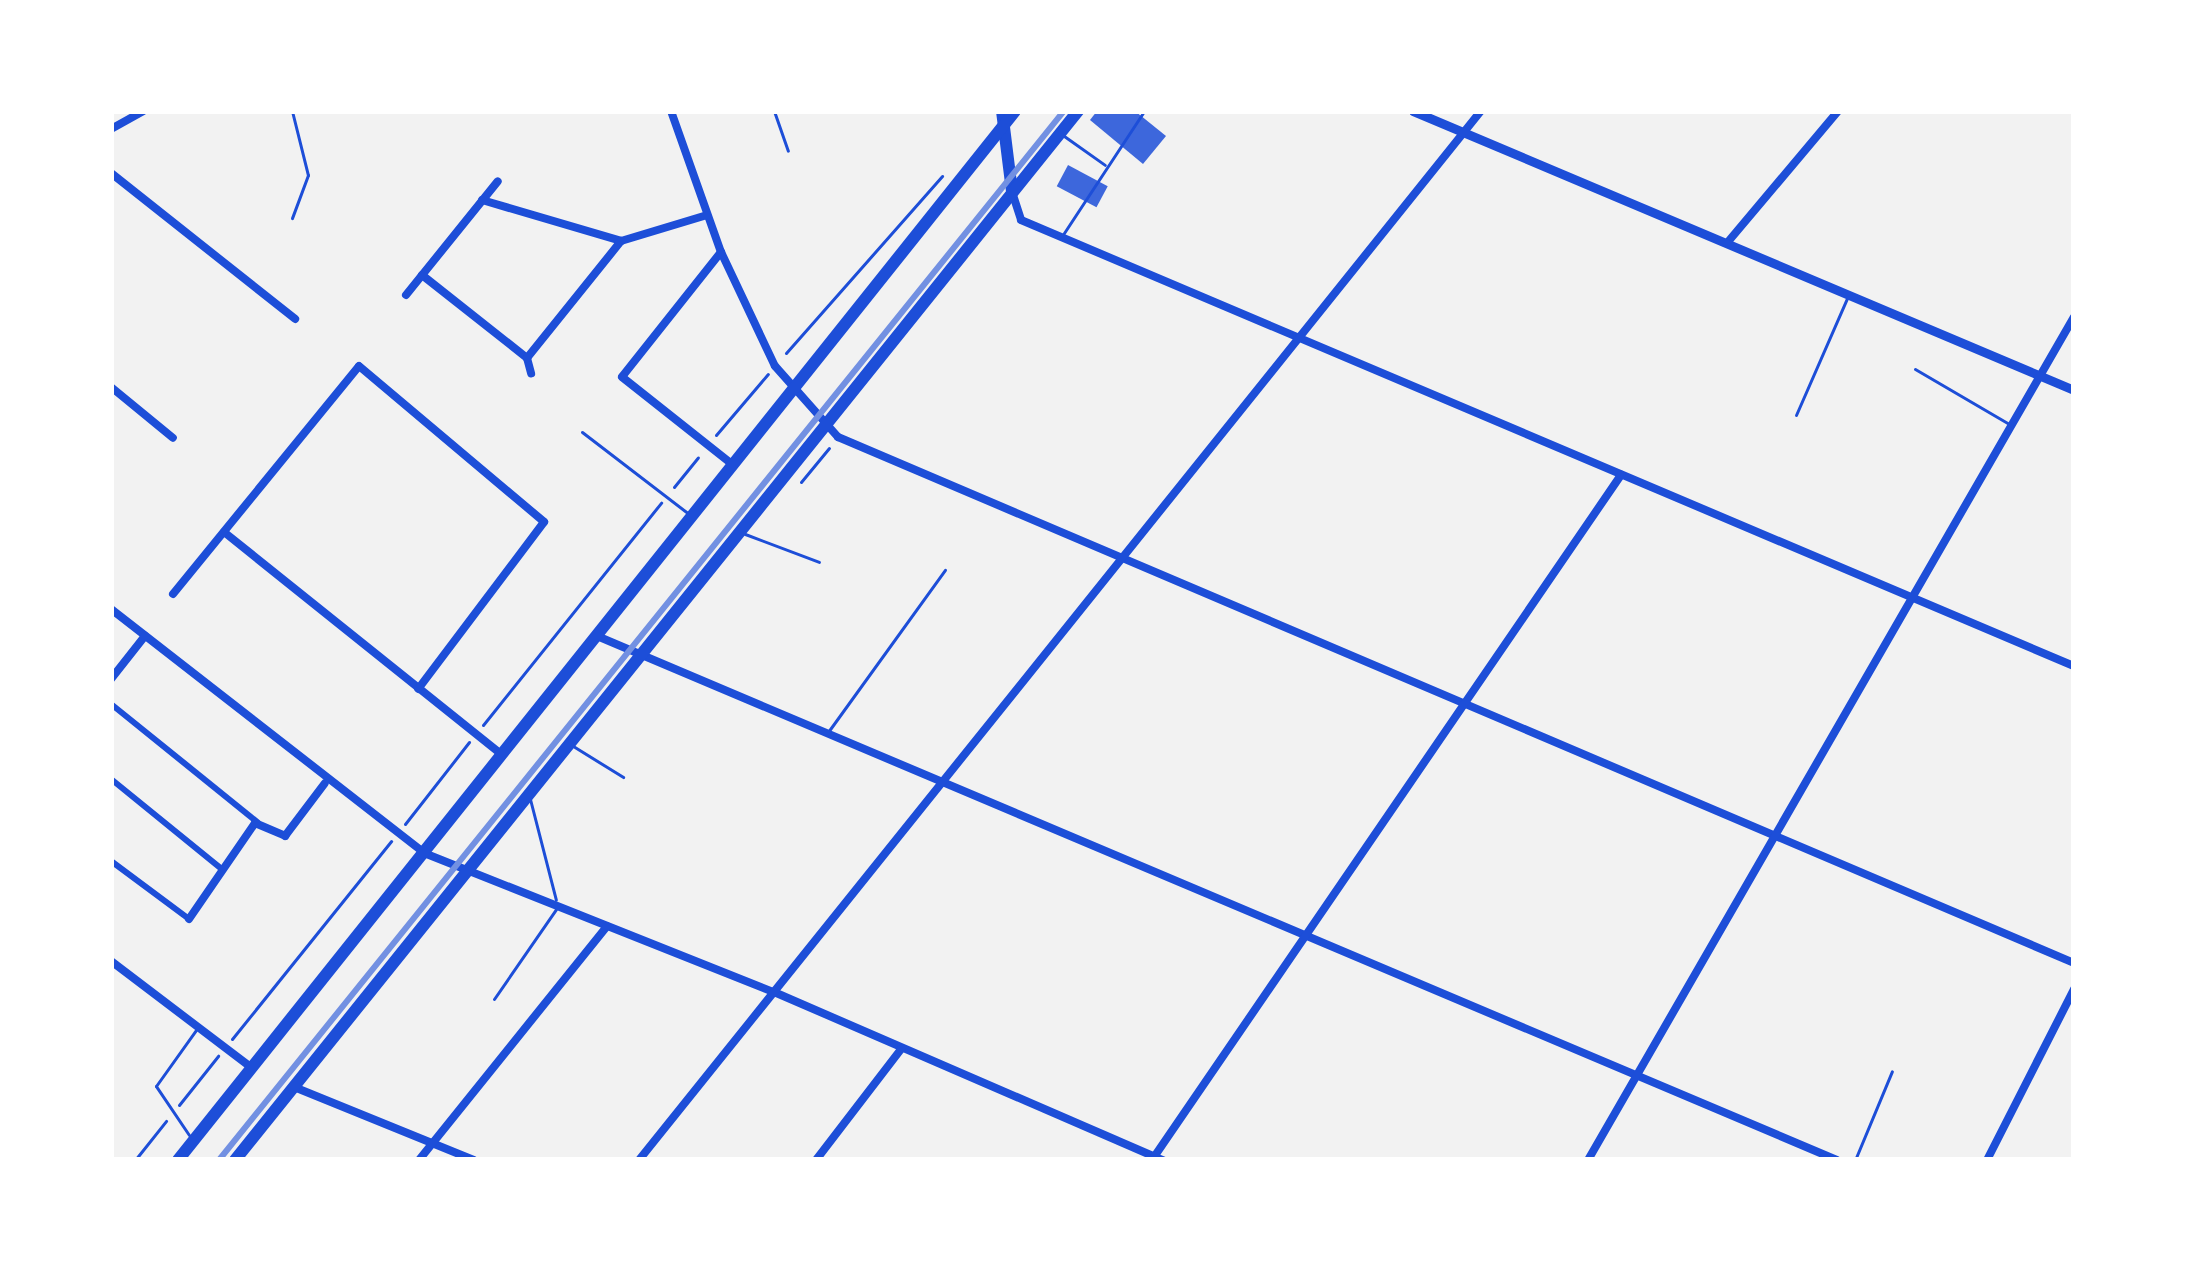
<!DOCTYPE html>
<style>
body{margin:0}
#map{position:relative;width:2185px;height:1271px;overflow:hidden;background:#f2f2f2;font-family:Commissioner,sans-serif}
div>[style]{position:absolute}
.building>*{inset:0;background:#3d67dc;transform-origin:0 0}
.path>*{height:3px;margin:-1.5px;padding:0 1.5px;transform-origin:1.5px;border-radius:1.5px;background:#1d4ed8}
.service>*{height:3px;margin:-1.5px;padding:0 1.5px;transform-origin:1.5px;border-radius:1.5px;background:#1d4ed8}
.pedestrian>*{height:6px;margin:-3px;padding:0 3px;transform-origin:3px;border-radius:3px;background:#1d4ed8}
.minor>*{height:8px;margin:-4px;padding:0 4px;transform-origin:4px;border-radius:4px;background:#1d4ed8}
.tertiary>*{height:9px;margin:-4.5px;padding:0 4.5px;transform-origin:4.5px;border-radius:4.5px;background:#1d4ed8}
.primary>*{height:12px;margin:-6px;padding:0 6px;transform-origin:6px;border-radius:6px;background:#1d4ed8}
.rail>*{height:6px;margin:-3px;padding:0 3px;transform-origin:3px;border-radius:3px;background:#7290e2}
span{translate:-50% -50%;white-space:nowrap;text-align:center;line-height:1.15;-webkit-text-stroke:12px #fff;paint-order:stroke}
.frame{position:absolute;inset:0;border:114px solid #fff;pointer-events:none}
</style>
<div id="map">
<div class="building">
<div style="clip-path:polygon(1097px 111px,1135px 111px,1166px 136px,1143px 164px,1090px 120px)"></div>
<div style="left:1068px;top:165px;width:45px;height:24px;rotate:28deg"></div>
</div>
<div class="path">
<div style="left:786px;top:353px;width:236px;rotate:-48.6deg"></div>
<div style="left:716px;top:435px;width:80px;rotate:-49.6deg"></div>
<div style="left:801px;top:482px;width:44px;rotate:-50.5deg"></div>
<div style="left:674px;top:487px;width:38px;rotate:-51deg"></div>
<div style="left:483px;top:725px;width:285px;rotate:-51.3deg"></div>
<div style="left:405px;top:824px;width:104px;rotate:-52deg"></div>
<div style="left:232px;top:1039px;width:254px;rotate:-51.2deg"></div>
<div style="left:179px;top:1105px;width:63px;rotate:-51.5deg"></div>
<div style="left:135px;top:1160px;width:50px;rotate:-51.5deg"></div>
</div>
<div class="service">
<div style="left:292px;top:111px;width:66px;rotate:76deg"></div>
<div style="left:308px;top:175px;width:46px;rotate:110.4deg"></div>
<div style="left:774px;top:111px;width:42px;rotate:70.7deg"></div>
<div style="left:1064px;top:136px;width:50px;rotate:35.3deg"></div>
<div style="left:1062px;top:236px;width:149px;rotate:-56.7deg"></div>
<div style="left:1915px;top:369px;width:109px;rotate:30.3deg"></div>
<div style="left:1796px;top:415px;width:130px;rotate:-66.4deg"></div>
<div style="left:582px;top:432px;width:136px;rotate:37.5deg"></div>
<div style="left:745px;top:534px;width:79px;rotate:20.7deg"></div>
<div style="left:828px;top:732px;width:200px;rotate:-54.2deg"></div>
<div style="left:573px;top:746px;width:59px;rotate:31.8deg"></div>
<div style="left:530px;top:799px;width:104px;rotate:75.6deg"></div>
<div style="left:494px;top:999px;width:109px;rotate:-55.4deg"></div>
<div style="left:189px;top:1135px;width:59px;rotate:-124deg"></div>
<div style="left:156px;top:1086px;width:69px;rotate:-54.5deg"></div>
<div style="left:1855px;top:1160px;width:96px;rotate:-67.4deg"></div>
</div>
<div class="pedestrian">
<div style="left:111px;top:704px;width:188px;rotate:38.9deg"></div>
<div style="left:111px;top:779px;width:144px;rotate:39.1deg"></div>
<div style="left:111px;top:861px;width:97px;rotate:36.6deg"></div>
</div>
<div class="minor">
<div style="left:671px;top:111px;width:150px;rotate:70.5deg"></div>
<div style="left:721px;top:252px;width:126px;rotate:64.7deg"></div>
<div style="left:775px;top:366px;width:95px;rotate:48.4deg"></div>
<div style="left:838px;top:437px;width:1343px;rotate:23.05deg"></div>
<div style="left:111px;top:129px;width:37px;rotate:-29deg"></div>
<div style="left:111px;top:173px;width:235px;rotate:38.4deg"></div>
<div style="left:1012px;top:192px;width:29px;rotate:72deg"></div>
<div style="left:1021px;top:220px;width:1144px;rotate:22.96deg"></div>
<div style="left:482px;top:200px;width:145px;rotate:16.4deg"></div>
<div style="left:621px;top:241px;width:90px;rotate:-16.8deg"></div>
<div style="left:1727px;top:243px;width:172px;rotate:-49.9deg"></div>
<div style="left:721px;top:252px;width:159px;rotate:128.4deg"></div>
<div style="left:622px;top:377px;width:142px;rotate:38.4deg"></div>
<div style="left:422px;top:275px;width:134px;rotate:38.3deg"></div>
<div style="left:527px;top:358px;width:16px;rotate:75deg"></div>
<div style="left:406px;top:295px;width:146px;rotate:-51.1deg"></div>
<div style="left:527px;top:358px;width:150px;rotate:-51.2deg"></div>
<div style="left:111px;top:387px;width:80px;rotate:39.4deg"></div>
<div style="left:224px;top:532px;width:356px;rotate:38.7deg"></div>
<div style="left:173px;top:594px;width:294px;rotate:-50.8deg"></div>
<div style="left:359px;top:366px;width:242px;rotate:40.1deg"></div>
<div style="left:544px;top:522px;width:209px;rotate:127deg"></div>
<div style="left:111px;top:609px;width:397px;rotate:37.9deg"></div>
<div style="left:424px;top:853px;width:377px;rotate:21.7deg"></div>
<div style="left:774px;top:992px;width:423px;rotate:23.4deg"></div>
<div style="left:597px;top:636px;width:1346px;rotate:22.91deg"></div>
<div style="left:111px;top:679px;width:55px;rotate:-51.7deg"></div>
<div style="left:189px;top:919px;width:116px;rotate:-55.5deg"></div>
<div style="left:255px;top:823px;width:33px;rotate:23deg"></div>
<div style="left:285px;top:836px;width:66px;rotate:-53deg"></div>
<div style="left:111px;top:961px;width:177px;rotate:37.2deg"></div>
<div style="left:294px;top:1087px;width:194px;rotate:22.1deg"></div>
<div style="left:1154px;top:1157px;width:827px;rotate:-55.6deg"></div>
<div style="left:419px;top:1160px;width:300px;rotate:-51.2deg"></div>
<div style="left:639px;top:1160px;width:1345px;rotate:-51.25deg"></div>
<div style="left:816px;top:1160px;width:141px;rotate:-52.5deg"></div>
<div style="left:1588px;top:1160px;width:973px;rotate:-60.04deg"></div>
<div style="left:1987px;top:1160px;width:192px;rotate:-63deg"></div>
</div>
<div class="tertiary">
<div style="left:1413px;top:111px;width:717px;rotate:22.88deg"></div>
</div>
<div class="primary">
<div style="left:1002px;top:111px;width:81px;rotate:82.9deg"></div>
<div style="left:178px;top:1160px;width:1342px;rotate:-51.41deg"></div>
<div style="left:235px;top:1160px;width:1346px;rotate:-51.21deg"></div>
</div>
<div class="rail">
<div style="left:219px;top:1160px;width:1347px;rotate:-51.15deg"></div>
</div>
<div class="frame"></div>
</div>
